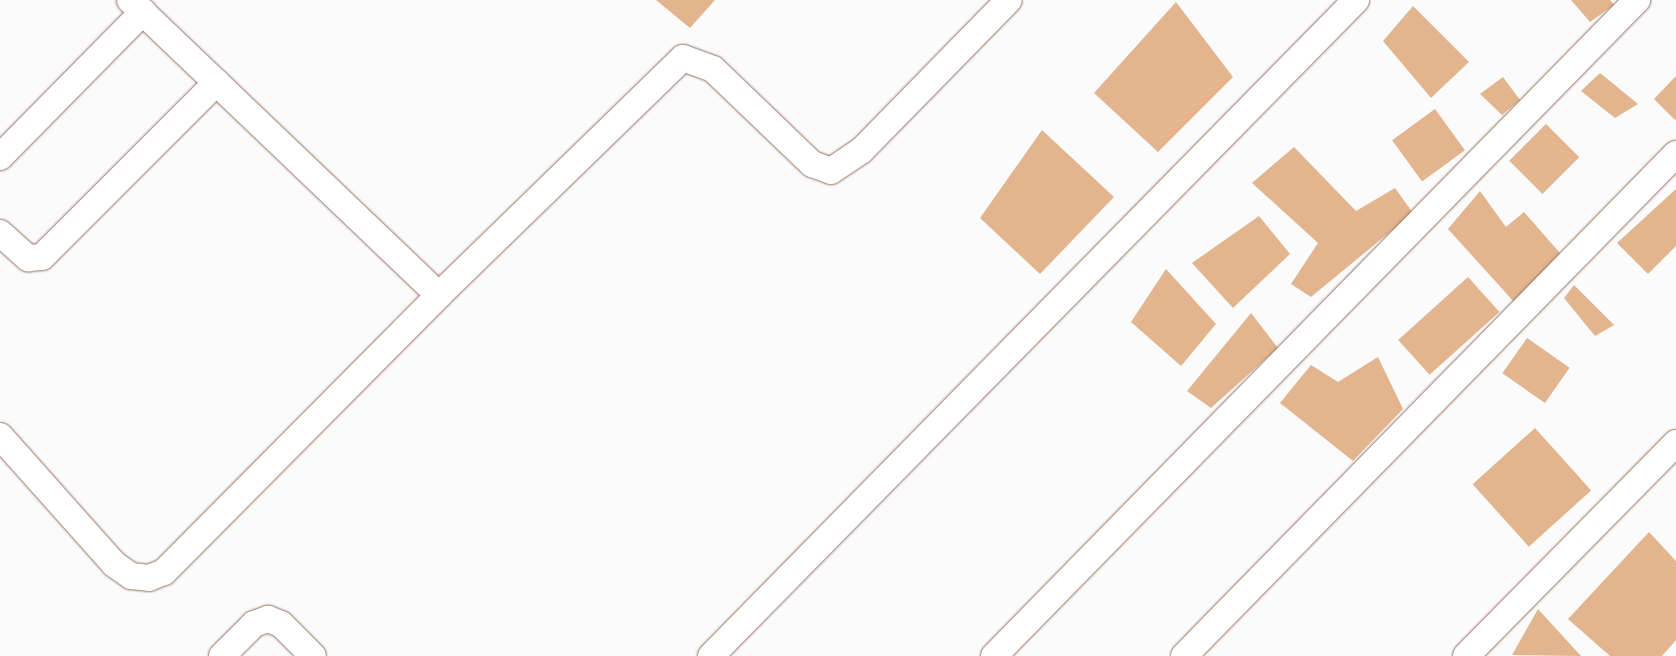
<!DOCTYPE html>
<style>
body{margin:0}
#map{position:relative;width:1676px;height:656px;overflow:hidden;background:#fbfbfb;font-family:Raleway,sans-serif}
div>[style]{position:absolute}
.building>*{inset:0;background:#e2b58e;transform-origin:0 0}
.roads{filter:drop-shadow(0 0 1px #916f61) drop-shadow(0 0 1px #916f61)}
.street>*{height:26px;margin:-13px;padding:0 13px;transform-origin:13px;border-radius:13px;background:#fff}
span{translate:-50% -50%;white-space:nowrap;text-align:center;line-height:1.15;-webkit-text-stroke:4px #fbfbfb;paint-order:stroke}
</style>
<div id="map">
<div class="building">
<div style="clip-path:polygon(656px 0,715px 0,690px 28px)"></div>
<div style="clip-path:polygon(1571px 0,1610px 0,1614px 5px,1590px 22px)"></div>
<div style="clip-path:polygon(1176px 2px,1233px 77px,1158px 152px,1094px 93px)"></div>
<div style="clip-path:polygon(1413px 6px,1469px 62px,1431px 98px,1383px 41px)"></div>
<div style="clip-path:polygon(1600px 73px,1638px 104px,1615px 118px,1581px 91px)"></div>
<div style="clip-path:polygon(1676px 76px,1676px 119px,1675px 120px,1654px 99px)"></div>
<div style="clip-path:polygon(1503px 77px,1520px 100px,1502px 115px,1480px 94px)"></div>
<div style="left:1435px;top:109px;width:51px;height:53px;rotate:54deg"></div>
<div style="left:1546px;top:124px;width:47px;height:52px;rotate:45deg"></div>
<div style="clip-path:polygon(1042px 130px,1114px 197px,1040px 274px,980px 218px)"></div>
<div style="clip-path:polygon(1294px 147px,1356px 211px,1395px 188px,1413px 213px,1311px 297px,1291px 284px,1318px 243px,1252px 183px)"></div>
<div style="clip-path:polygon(1676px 189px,1676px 246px,1648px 274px,1617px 243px)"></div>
<div style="clip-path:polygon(1480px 191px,1506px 227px,1524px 212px,1560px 253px,1515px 303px,1448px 229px)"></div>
<div style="clip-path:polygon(1259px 216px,1290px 254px,1233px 308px,1192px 263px)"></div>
<div style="clip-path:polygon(1166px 269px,1216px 324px,1181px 366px,1131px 322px)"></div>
<div style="left:1468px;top:277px;width:47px;height:94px;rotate:48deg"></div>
<div style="clip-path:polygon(1574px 285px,1614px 325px,1595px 336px,1564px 298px)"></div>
<div style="clip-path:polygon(1251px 313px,1278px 348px,1211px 408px,1187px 391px)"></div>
<div style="left:1527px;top:338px;width:52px;height:43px;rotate:35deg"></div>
<div style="clip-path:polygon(1378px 357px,1403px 409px,1353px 461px,1280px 403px,1311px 365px,1338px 382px)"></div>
<div style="left:1535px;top:428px;width:84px;height:84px;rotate:48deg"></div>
<div style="clip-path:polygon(1649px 532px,1676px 561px,1676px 640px,1662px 656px,1610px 656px,1568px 619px)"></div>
<div style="clip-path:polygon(1538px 609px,1581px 656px,1512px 655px)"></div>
</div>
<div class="roads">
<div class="street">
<div style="left:130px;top:0;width:427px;rotate:43.7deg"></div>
<div style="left:0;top:157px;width:204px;rotate:-45.4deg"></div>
<div style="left:0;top:233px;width:38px;rotate:42deg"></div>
<div style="left:28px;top:258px;width:14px;rotate:-4deg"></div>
<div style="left:42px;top:257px;width:247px;rotate:-45deg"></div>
<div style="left:0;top:436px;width:171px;rotate:48.3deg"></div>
<div style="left:114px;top:564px;width:21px;rotate:35deg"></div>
<div style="left:131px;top:576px;width:18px;rotate:6deg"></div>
<div style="left:149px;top:578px;width:16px;rotate:-22deg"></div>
<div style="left:164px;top:572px;width:390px;rotate:-45.2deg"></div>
<div style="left:439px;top:295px;width:340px;rotate:-44.2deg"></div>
<div style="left:683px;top:58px;width:32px;rotate:20deg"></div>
<div style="left:713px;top:69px;width:137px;rotate:43.8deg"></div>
<div style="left:812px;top:164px;width:20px;rotate:20deg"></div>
<div style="left:831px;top:171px;width:36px;rotate:-34deg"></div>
<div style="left:861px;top:151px;width:211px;rotate:-45.6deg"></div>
<div style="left:222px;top:656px;width:45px;rotate:-45deg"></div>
<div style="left:254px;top:624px;width:15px;rotate:-20deg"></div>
<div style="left:268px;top:619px;width:14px;rotate:21deg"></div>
<div style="left:281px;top:624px;width:45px;rotate:45deg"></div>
<div style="left:711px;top:656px;width:920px;rotate:-45.48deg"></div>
<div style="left:994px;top:656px;width:919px;rotate:-45.57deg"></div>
<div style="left:1184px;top:656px;width:703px;rotate:-45.58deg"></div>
<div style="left:1466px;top:656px;width:299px;rotate:-45.4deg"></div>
</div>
</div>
</div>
